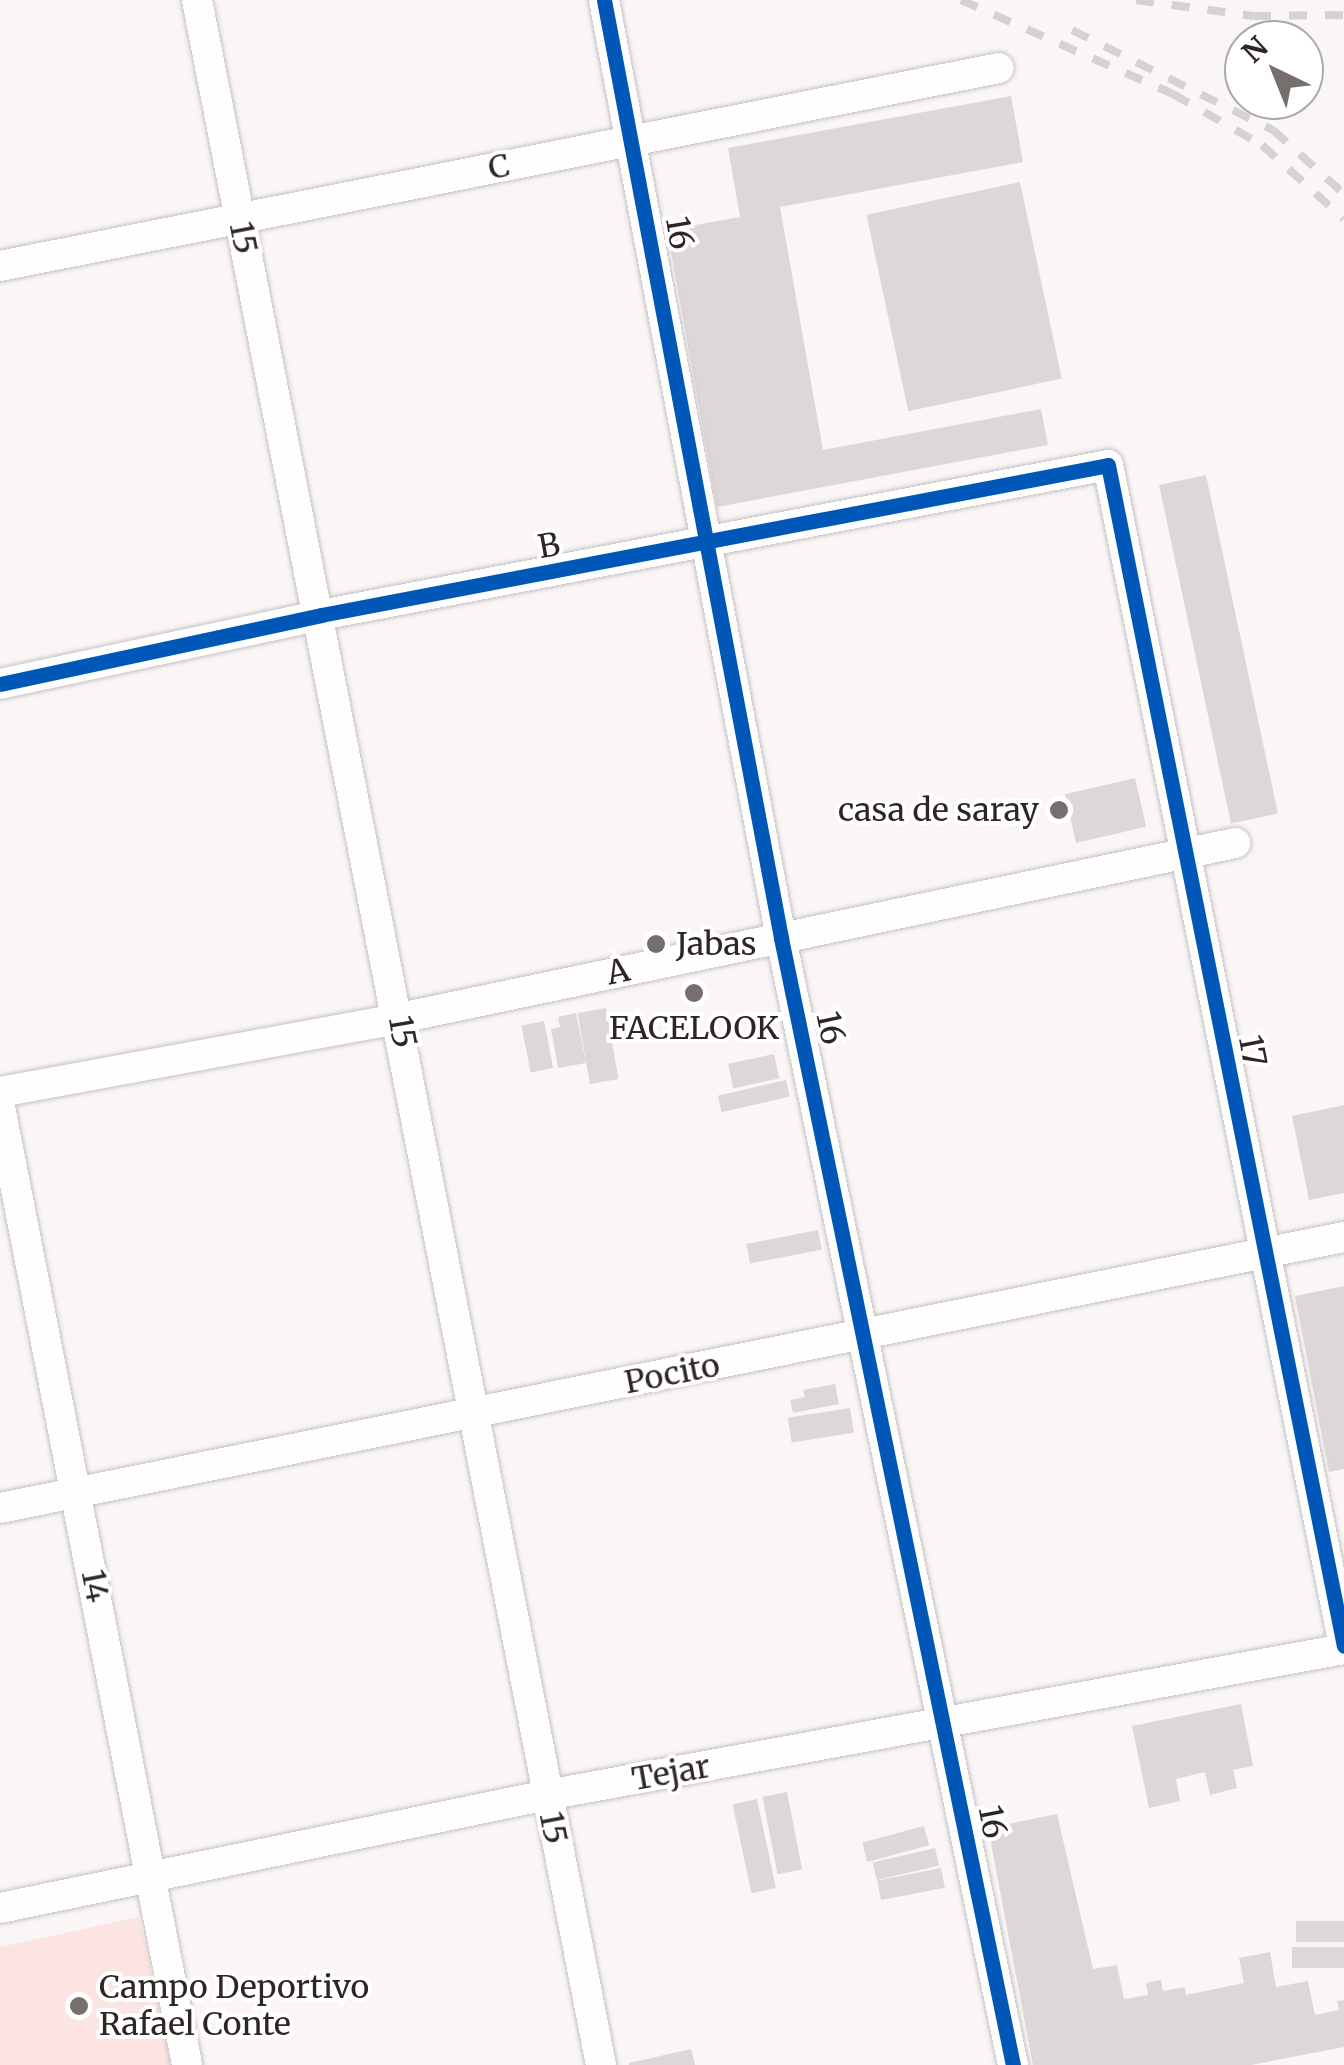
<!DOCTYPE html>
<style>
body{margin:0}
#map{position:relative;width:1344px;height:2065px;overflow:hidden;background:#fbf6f6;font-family:Merriweather,serif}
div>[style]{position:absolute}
.green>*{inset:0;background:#fbe4e2}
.building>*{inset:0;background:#ded7d7;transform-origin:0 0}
.roads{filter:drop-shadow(0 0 2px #c7c1c1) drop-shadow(0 0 2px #c7c1c1)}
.minor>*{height:30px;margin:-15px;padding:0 15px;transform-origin:15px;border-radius:15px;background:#fefefe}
.rail>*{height:8px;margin-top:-4px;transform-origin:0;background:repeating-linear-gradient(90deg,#d5d2d2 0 18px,transparent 0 36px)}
.cycleway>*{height:15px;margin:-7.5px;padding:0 7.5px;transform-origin:7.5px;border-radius:7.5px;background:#0057b8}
.dots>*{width:28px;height:28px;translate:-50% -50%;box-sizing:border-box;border:5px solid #fff;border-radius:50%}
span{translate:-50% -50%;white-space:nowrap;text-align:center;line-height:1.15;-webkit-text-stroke:8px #fff;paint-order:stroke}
.street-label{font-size:32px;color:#2e2625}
.poi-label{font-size:32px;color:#2e2625}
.right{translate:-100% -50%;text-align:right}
.left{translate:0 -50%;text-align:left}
.north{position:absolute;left:1224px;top:20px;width:100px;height:100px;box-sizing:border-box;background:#fff;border:2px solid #aba8a8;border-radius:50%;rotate:317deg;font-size:28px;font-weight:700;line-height:40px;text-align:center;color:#2e2625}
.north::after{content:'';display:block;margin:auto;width:35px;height:45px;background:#766f6e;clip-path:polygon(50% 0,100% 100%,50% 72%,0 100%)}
</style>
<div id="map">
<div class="green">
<div style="clip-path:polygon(139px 1917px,171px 2065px,0 2065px,0 1947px)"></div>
</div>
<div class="building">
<div style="clip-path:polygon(1011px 96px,1023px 162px,780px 207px,823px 450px,1041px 409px,1048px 445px,717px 507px,667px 230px,740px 217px,728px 148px)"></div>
<div style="left:1020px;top:182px;width:201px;height:157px;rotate:78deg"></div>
<div style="left:1206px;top:475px;width:346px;height:48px;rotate:78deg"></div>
<div style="left:1135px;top:778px;width:50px;height:72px;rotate:77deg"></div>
<div style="left:606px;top:1008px;width:72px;height:29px;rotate:80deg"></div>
<div style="clip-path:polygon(576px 1013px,586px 1063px,558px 1068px,551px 1029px,560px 1027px,558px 1017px)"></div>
<div style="left:544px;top:1021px;width:48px;height:23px;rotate:79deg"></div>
<div style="left:774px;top:1054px;width:25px;height:47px;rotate:78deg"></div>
<div style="left:786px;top:1080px;width:17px;height:70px;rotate:77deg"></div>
<div style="clip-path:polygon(1344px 1105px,1344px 1193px,1309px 1200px,1292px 1116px)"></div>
<div style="left:818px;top:1230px;width:20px;height:73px;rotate:79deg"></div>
<div style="clip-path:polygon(1344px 1286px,1344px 1469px,1329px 1472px,1295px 1296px)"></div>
<div style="clip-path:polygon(835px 1384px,839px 1404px,793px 1413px,790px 1400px,805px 1397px,803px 1390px)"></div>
<div style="left:850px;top:1408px;width:25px;height:63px;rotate:81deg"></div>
<div style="clip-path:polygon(1241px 1704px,1253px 1766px,1233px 1770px,1237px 1788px,1210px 1795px,1205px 1772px,1176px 1779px,1180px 1801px,1149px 1808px,1132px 1726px)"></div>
<div style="left:787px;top:1792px;width:79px;height:25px;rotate:79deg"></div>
<div style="left:757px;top:1799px;width:91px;height:25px;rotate:78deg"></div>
<div style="clip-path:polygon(1057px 1814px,1093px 1969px,1117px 1965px,1124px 1999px,1148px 1995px,1146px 1983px,1161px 1980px,1163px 1991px,1185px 1987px,1186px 1995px,1244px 1983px,1239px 1958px,1270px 1952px,1276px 1987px,1308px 1981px,1315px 2015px,1339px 2010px,1337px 2001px,1344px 2000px,1344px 2047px,1251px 2065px,1033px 2065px,988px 1828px)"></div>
<div style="left:924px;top:1826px;width:20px;height:64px;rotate:75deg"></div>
<div style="left:935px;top:1848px;width:18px;height:64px;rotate:77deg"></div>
<div style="left:941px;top:1868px;width:20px;height:65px;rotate:79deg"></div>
<div style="left:1344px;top:1921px;width:21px;height:48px;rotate:90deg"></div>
<div style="left:1344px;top:1947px;width:21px;height:52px;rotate:90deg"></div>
<div style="clip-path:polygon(691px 2049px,695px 2065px,629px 2065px,629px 2063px)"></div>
</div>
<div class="roads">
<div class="minor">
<div style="left:197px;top:0;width:2104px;rotate:78.93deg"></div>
<div style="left:604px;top:0;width:955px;rotate:79.31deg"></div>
<div style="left:781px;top:938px;width:1151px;rotate:78.37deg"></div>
<div style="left:0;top:266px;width:1018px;rotate:-11.21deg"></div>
<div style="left:0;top:684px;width:328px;rotate:-12.1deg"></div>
<div style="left:321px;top:615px;width:801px;rotate:-10.79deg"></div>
<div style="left:1108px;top:465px;width:1204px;rotate:78.7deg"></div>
<div style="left:0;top:1092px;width:382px;rotate:-10.4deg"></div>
<div style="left:376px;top:1023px;width:878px;rotate:-11.83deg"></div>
<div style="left:0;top:1107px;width:976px;rotate:78.95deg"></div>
<div style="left:0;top:1508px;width:1371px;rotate:-11.4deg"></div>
<div style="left:0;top:1908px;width:559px;rotate:-11.67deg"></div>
<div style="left:547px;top:1795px;width:810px;rotate:-10.38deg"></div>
</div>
</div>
<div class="rail">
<div style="left:961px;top:0;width:232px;rotate:23.9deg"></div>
<div style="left:1173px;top:94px;width:103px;rotate:29.8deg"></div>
<div style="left:1262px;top:145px;width:110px;rotate:42.1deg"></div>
<div style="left:1136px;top:0;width:118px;rotate:7.8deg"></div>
<div style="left:1253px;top:16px;width:91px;rotate:-0.6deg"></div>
<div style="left:1072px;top:30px;width:225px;rotate:26.5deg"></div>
<div style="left:1273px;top:130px;width:96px;rotate:42deg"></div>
</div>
<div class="cycleway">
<div style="left:604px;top:0;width:955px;rotate:79.31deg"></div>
<div style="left:781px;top:938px;width:1151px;rotate:78.37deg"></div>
<div style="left:0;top:684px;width:328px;rotate:-12.1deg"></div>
<div style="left:321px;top:615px;width:801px;rotate:-10.79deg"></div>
<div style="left:1108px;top:465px;width:1204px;rotate:78.7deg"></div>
</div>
<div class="dots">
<div style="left:1059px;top:810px;background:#766f6e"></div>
<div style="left:656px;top:944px;background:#766f6e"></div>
<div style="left:694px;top:993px;background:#766f6e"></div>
<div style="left:79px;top:2006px;background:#766f6e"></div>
</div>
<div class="street-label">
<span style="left:499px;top:167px;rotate:-12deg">C</span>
<span style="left:679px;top:233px;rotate:80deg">16</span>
<span style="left:243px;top:238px;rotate:79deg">15</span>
<span style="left:549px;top:546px;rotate:-10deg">B</span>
<span style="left:618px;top:972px;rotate:-12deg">A</span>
<span style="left:830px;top:1028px;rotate:78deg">16</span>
<span style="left:402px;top:1032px;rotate:80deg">15</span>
<span style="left:1252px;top:1051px;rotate:79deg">17</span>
<span style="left:672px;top:1374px;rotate:-11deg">Pocito</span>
<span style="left:95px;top:1586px;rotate:79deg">14</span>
<span style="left:671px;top:1773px;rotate:-10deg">Tejar</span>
<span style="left:992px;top:1822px;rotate:79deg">16</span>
<span style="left:553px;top:1828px;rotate:79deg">15</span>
</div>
<div class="poi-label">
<span class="right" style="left:1039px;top:810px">casa de saray</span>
<span class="left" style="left:676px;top:944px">Jabas</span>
<span style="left:694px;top:1028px">FACELOOK</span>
<span class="left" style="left:99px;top:2006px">Campo Deportivo<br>Rafael Conte</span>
</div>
<div class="north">N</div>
</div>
